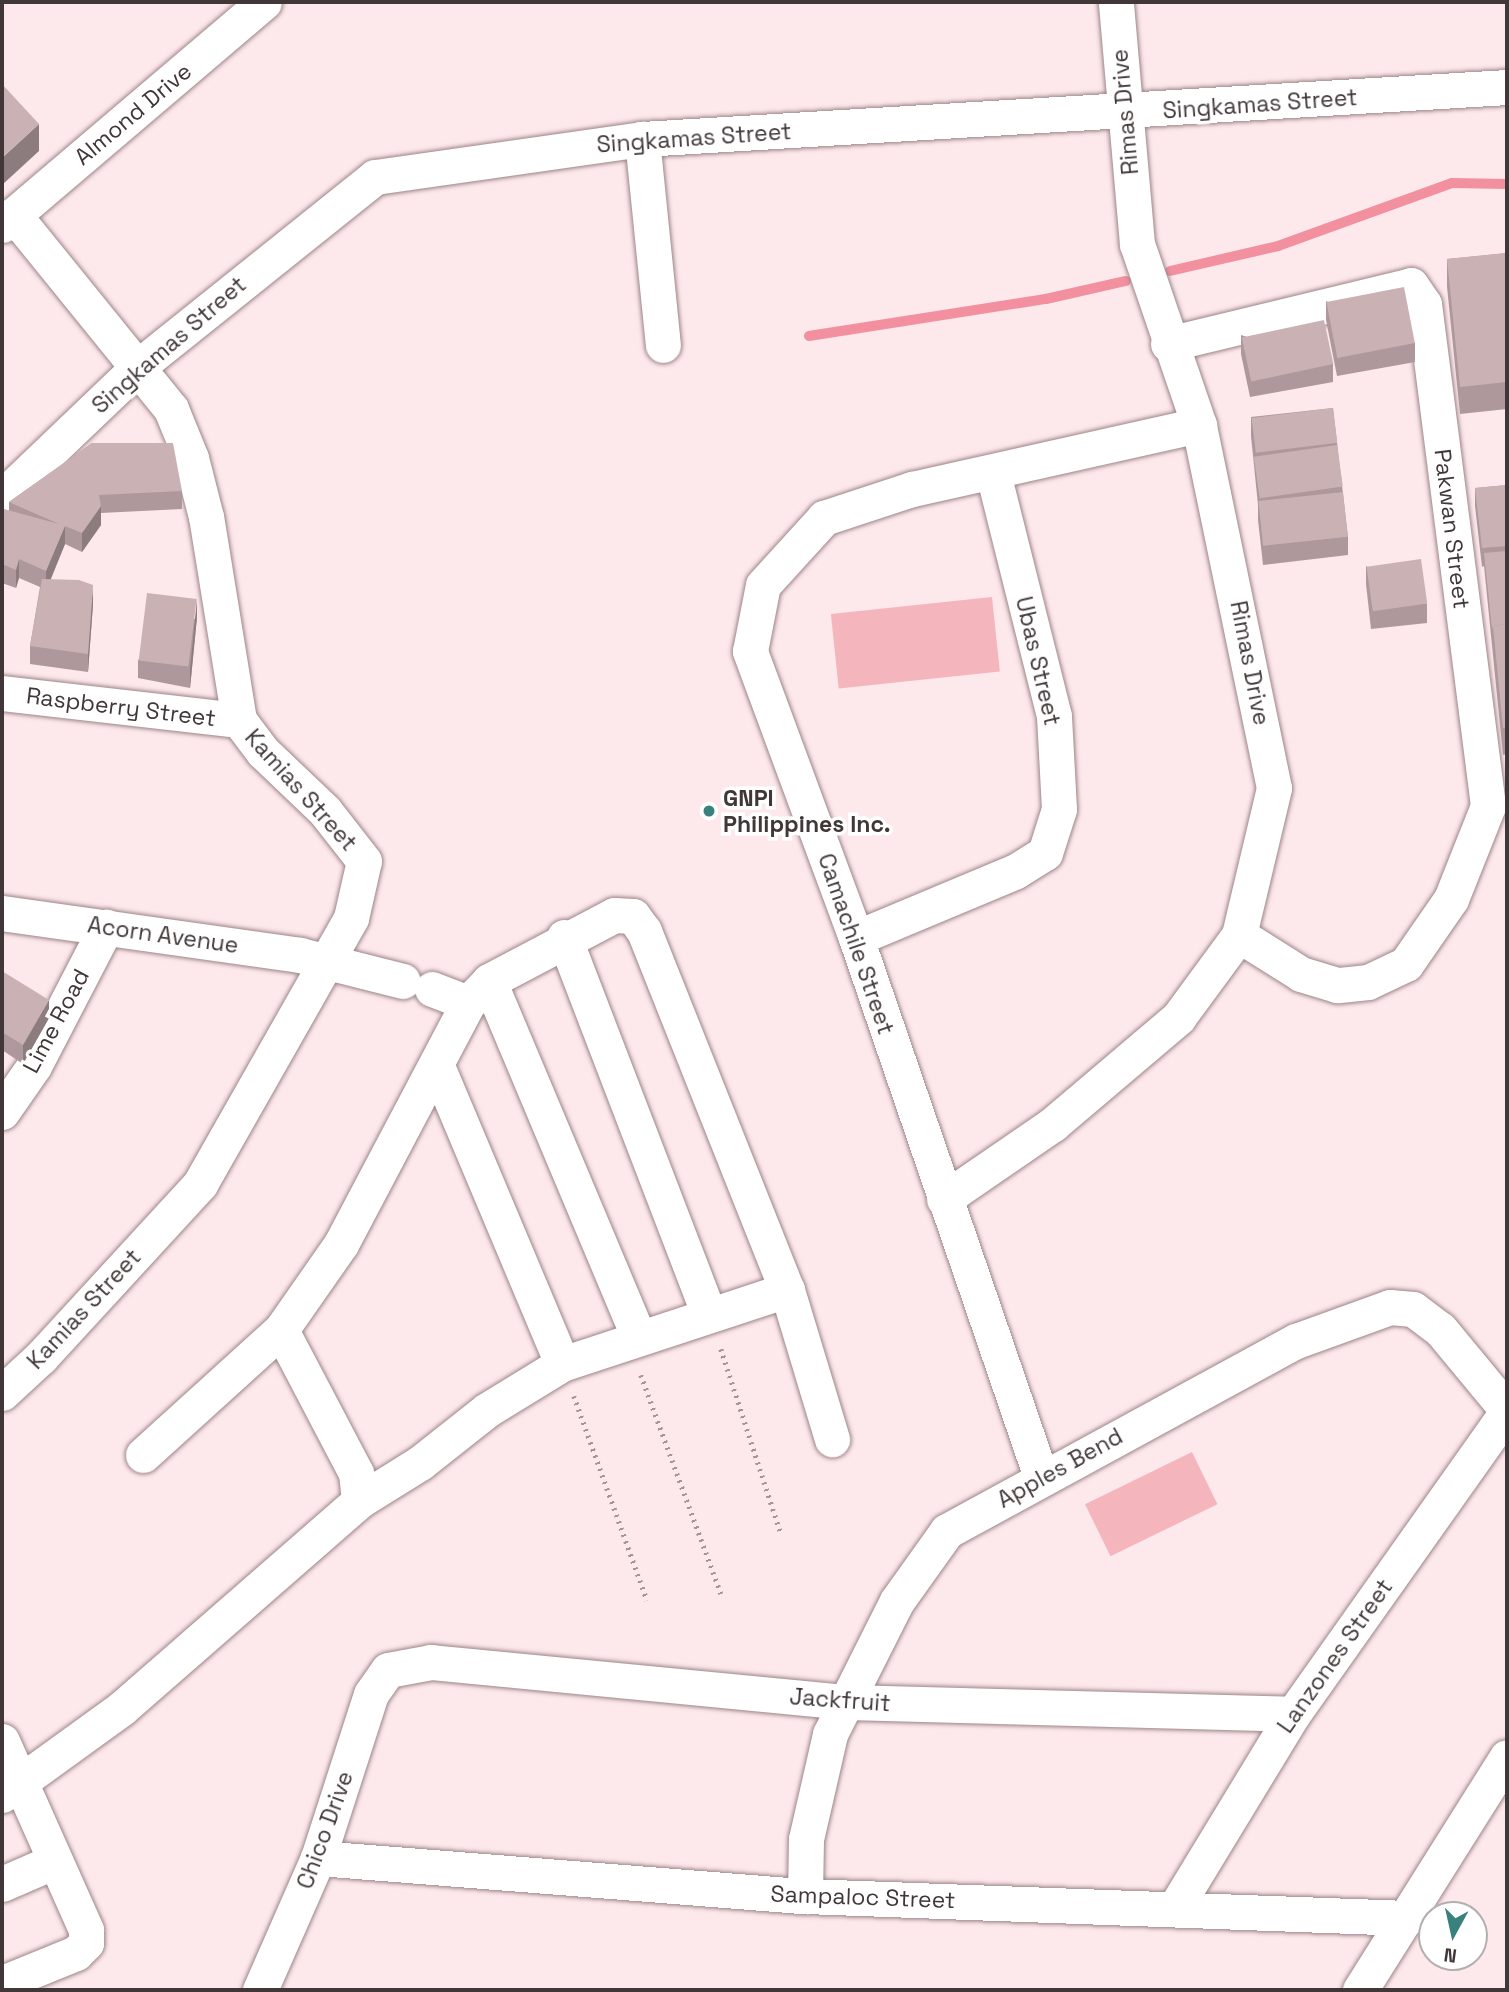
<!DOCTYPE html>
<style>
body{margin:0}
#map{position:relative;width:1509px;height:1992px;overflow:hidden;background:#fde8eb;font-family:"Space Grotesk",sans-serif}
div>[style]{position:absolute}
.green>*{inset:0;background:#f5b5bd;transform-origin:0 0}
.stream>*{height:10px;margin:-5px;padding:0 5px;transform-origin:5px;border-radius:5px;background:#f2909f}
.path>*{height:4.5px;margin-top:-2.25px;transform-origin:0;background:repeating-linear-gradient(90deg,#a49496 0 2px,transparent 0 7px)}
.roads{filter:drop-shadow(0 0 2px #9c8587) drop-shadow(0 0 2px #9c8587)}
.minor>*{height:35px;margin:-17.5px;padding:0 17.5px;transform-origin:17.5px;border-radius:17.5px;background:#fff}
.wall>*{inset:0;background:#ae989b}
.shaded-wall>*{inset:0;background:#8d7c7e}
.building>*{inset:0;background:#cab1b4;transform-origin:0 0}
.dots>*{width:19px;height:19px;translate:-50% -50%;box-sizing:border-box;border:4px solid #fff;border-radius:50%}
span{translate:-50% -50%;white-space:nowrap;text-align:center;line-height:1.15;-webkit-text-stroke:7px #fff;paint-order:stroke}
.street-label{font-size:23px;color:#413738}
.poi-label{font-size:23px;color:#413738;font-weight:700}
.left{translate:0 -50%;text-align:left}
.frame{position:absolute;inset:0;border:4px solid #413738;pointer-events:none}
.north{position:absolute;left:1418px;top:1901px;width:70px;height:70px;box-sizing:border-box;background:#fff;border:2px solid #b3afaf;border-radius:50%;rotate:188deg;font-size:19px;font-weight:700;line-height:28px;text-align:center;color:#413738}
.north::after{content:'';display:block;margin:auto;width:24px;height:32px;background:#39817d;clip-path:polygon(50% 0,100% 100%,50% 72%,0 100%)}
</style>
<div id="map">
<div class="green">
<div style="left:992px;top:597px;width:75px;height:162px;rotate:84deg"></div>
<div style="left:1192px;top:1452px;width:58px;height:119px;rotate:64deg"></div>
</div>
<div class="stream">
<div style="left:1170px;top:271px;width:111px;rotate:-13deg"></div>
<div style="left:1278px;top:246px;width:185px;rotate:-19.9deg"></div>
<div style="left:1452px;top:183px;width:55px;rotate:1deg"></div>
<div style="left:809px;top:336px;width:240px;rotate:-8.9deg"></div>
<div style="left:1046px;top:299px;width:82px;rotate:-12.7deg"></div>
</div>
<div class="path">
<div style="left:721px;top:1349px;width:194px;rotate:72deg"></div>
<div style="left:641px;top:1375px;width:233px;rotate:69.9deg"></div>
<div style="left:574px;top:1396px;width:217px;rotate:70.3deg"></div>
</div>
<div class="roads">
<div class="minor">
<div style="left:642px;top:139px;width:207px;rotate:84.2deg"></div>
<div style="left:2px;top:225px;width:344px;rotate:-40.4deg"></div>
<div style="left:1168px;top:344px;width:250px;rotate:-13.6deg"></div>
<div style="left:1411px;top:285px;width:23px;rotate:56deg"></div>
<div style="left:1424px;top:304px;width:506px;rotate:82.73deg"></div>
<div style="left:1488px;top:806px;width:100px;rotate:111.7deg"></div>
<div style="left:1451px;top:899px;width:79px;rotate:124.7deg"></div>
<div style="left:1406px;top:964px;width:42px;rotate:154.7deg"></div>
<div style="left:1368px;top:982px;width:31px;rotate:174deg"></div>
<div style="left:1337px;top:985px;width:38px;rotate:-163deg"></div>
<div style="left:1301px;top:974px;width:73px;rotate:-147.8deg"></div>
<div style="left:2px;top:497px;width:190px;rotate:-43.7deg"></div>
<div style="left:139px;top:366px;width:302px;rotate:-38.7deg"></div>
<div style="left:375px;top:177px;width:270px;rotate:-8.1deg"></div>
<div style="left:642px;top:139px;width:867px;rotate:-3.44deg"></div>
<div style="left:2px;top:693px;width:239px;rotate:6.5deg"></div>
<div style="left:2px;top:913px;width:301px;rotate:8deg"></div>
<div style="left:300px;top:955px;width:106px;rotate:14.2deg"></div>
<div style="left:564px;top:937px;width:404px;rotate:69deg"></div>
<div style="left:856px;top:938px;width:173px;rotate:-22.7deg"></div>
<div style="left:1016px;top:871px;width:34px;rotate:-32deg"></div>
<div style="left:1045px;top:853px;width:46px;rotate:-72.3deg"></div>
<div style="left:1059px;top:809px;width:93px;rotate:-93.1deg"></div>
<div style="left:1054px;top:716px;width:251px;rotate:-104.1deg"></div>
<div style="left:489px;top:981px;width:385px;rotate:67.2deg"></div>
<div style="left:432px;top:989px;width:39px;rotate:21deg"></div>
<div style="left:437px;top:1066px;width:323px;rotate:67.2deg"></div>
<div style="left:562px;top:1364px;width:237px;rotate:-18.2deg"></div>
<div style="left:2px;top:1112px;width:56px;rotate:-55.2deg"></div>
<div style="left:34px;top:1066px;width:157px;rotate:-62.6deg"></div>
<div style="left:944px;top:1199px;width:132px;rotate:-34.5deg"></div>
<div style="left:1053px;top:1124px;width:164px;rotate:-40.3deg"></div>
<div style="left:1178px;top:1018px;width:103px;rotate:-53.7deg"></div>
<div style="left:1239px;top:935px;width:151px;rotate:-76.6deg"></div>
<div style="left:1274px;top:788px;width:371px;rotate:-101.7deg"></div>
<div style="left:1199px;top:425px;width:191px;rotate:-108.9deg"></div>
<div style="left:1137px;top:244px;width:243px;rotate:-95deg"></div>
<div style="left:2px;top:1393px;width:53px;rotate:-42.7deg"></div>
<div style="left:41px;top:1357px;width:235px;rotate:-47.4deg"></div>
<div style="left:200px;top:1184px;width:306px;rotate:-60.4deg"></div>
<div style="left:351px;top:918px;width:58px;rotate:-77.2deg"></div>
<div style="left:364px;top:861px;width:63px;rotate:-128deg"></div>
<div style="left:325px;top:811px;width:86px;rotate:-136.4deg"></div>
<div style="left:263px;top:752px;width:40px;rotate:-127deg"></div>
<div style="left:239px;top:720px;width:206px;rotate:-99.2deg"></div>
<div style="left:206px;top:517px;width:61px;rotate:-104.3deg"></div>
<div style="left:191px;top:458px;width:53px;rotate:-112.2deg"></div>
<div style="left:171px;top:409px;width:250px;rotate:-129deg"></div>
<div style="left:143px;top:1455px;width:186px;rotate:-42.2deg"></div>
<div style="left:281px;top:1330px;width:105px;rotate:-55.1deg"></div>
<div style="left:341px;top:1244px;width:272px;rotate:-62.2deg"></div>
<div style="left:468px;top:1003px;width:30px;rotate:-46deg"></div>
<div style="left:489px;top:981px;width:141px;rotate:-27.8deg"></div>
<div style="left:614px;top:915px;width:19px;rotate:3deg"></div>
<div style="left:633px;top:916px;width:19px;rotate:54deg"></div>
<div style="left:644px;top:931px;width:386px;rotate:68.3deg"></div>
<div style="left:787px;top:1290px;width:156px;rotate:73.2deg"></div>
<div style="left:1041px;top:1477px;width:570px;rotate:-108.94deg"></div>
<div style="left:856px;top:938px;width:306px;rotate:-110.3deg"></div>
<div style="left:750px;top:651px;width:67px;rotate:-78.9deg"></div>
<div style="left:763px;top:585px;width:91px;rotate:-47.7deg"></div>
<div style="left:824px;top:518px;width:93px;rotate:-18.2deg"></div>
<div style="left:912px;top:489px;width:294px;rotate:-12.6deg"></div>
<div style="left:359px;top:1501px;width:72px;rotate:-31.9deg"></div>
<div style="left:420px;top:1463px;width:85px;rotate:-38.3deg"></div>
<div style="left:487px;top:1410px;width:88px;rotate:-31.5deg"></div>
<div style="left:2px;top:1741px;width:207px;rotate:66deg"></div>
<div style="left:86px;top:1930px;width:13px;rotate:90deg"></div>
<div style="left:86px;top:1943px;width:14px;rotate:135deg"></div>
<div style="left:76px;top:1953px;width:80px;rotate:157.9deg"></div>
<div style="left:2px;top:1795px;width:148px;rotate:-35.9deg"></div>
<div style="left:122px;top:1708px;width:315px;rotate:-41.1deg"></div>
<div style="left:359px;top:1501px;width:28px;rotate:-96deg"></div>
<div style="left:356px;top:1473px;width:161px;rotate:-117.7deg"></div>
<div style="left:318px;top:1858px;width:488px;rotate:4.5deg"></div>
<div style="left:805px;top:1896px;width:603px;rotate:2.09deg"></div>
<div style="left:2px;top:1884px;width:58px;rotate:-23.5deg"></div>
<div style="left:805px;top:1896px;width:57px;rotate:-89deg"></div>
<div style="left:806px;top:1839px;width:108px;rotate:-77.1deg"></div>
<div style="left:830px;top:1734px;width:149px;rotate:-63.3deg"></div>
<div style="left:897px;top:1601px;width:86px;rotate:-54.5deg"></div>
<div style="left:947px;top:1531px;width:397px;rotate:-28.6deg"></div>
<div style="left:1296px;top:1341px;width:100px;rotate:-19.9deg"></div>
<div style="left:1390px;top:1307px;width:23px;rotate:5deg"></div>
<div style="left:1413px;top:1309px;width:34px;rotate:37deg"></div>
<div style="left:1440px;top:1329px;width:105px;rotate:50.4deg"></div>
<div style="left:1175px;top:1908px;width:227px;rotate:-58.7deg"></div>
<div style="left:1293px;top:1714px;width:370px;rotate:-54.7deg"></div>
<div style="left:260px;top:1990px;width:144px;rotate:-66.3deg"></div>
<div style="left:318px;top:1858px;width:172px;rotate:-72.1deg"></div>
<div style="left:371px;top:1694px;width:29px;rotate:-55deg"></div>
<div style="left:388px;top:1670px;width:44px;rotate:-10.5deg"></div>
<div style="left:431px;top:1662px;width:416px;rotate:5.5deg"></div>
<div style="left:845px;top:1702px;width:448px;rotate:1.5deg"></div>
<div style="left:1360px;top:1990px;width:275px;rotate:-57.8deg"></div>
</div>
</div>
<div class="wall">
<div style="clip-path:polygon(1507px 253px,1507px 409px,1460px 414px,1447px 287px,1447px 259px)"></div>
<div style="clip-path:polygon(1326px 301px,1415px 343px,1415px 362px,1337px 376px,1326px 320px)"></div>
<div style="clip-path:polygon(1241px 335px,1333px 364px,1333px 382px,1250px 397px,1241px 354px)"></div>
<div style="clip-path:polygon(1333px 408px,1348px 537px,1348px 555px,1263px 565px,1258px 520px,1258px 505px,1251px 436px,1251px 417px)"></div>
<div style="clip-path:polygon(92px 443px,182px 491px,182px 509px,101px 513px,101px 525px,82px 552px,65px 544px,51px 579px,93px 604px,88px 672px,30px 664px,30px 646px,40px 587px,19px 578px,16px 588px,2px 583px,2px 512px,9px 511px,9px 502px)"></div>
<div style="clip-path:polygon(1507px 485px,1507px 754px,1503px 755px,1484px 566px,1482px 567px,1475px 506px,1475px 488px)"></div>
<div style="clip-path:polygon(1366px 566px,1427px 604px,1427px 623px,1371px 629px,1366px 584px)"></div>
<div style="clip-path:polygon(197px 617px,190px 688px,138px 678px,138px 660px)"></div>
<div style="clip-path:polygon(2px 971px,49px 1018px,23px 1064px,2px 1050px)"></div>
</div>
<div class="shaded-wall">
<div style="clip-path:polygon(39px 124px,39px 151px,2px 185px,2px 158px)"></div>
<div style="clip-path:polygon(101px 506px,101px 525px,82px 552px,82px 533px)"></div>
<div style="clip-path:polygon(65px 526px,65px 544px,46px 590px,46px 571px)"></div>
<div style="clip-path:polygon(19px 559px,19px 578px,16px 588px,16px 570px)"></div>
<div style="clip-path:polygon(93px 585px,93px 604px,88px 672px,88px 654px)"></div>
<div style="clip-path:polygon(197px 599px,197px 617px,190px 688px,190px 669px)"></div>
<div style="clip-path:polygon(49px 1000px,49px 1018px,23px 1064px,23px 1045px)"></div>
</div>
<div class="building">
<div style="clip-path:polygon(2px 84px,39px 124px,2px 158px)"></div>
<div style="clip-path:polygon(1507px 253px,1507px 382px,1460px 387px,1447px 259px)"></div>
<div style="left:1404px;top:287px;width:57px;height:79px;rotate:79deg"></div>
<div style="left:1324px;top:320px;width:45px;height:84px;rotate:78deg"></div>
<div style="left:1333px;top:408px;width:35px;height:82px;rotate:83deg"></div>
<div style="clip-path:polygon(92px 443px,173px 443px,182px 491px,99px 495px,101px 506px,82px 533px,65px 526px,46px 571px,19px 559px,16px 570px,2px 564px,2px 512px,4px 509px,59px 524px,9px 502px)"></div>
<div style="left:1337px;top:445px;width:42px;height:84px;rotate:82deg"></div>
<div style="clip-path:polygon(1507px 485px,1507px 546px,1482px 548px,1475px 488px)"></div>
<div style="left:1343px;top:492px;width:45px;height:85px;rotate:84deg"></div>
<div style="clip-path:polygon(1507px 551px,1507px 624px,1493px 626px,1492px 629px,1484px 553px)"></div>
<div style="left:1421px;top:559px;width:45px;height:55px;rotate:82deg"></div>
<div style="clip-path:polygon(42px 579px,79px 580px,93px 585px,88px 654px,30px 646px)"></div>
<div style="left:147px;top:593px;width:50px;height:68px;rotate:7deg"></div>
<div style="clip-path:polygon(1507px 624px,1507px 727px,1503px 728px,1493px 626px)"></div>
<div style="clip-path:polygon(2px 971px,49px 1000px,23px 1045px,2px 1032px)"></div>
</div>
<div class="dots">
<div style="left:709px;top:811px;background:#39817d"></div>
</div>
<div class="street-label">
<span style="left:1260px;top:104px;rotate:-4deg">Singkamas Street</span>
<span style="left:1125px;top:112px;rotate:-95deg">Rimas Drive</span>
<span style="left:133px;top:114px;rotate:-40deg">Almond Drive</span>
<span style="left:694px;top:138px;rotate:-4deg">Singkamas Street</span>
<span style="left:169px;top:345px;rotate:-41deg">Singkamas Street</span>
<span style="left:1452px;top:529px;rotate:83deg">Pakwan Street</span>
<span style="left:1038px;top:661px;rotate:77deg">Ubas Street</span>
<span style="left:1250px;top:663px;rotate:79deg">Rimas Drive</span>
<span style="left:121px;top:707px;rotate:7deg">Raspberry Street</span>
<span style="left:301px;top:790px;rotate:48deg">Kamias Street</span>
<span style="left:163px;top:935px;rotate:8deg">Acorn Avenue</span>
<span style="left:856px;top:944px;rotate:71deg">Camachile Street</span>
<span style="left:56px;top:1021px;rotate:-62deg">Lime Road</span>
<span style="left:84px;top:1309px;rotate:-47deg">Kamias Street</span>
<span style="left:1060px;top:1468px;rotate:-29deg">Apples Bend</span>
<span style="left:1335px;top:1656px;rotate:-55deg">Lanzones Street</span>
<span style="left:840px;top:1700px;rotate:4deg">Jackfruit</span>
<span style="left:325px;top:1830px;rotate:-70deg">Chico Drive</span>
<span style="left:863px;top:1897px;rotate:2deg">Sampaloc Street</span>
</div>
<div class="poi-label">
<span class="left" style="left:723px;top:811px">GNPI<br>Philippines Inc.</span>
</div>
<div class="frame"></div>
<div class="north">N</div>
</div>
